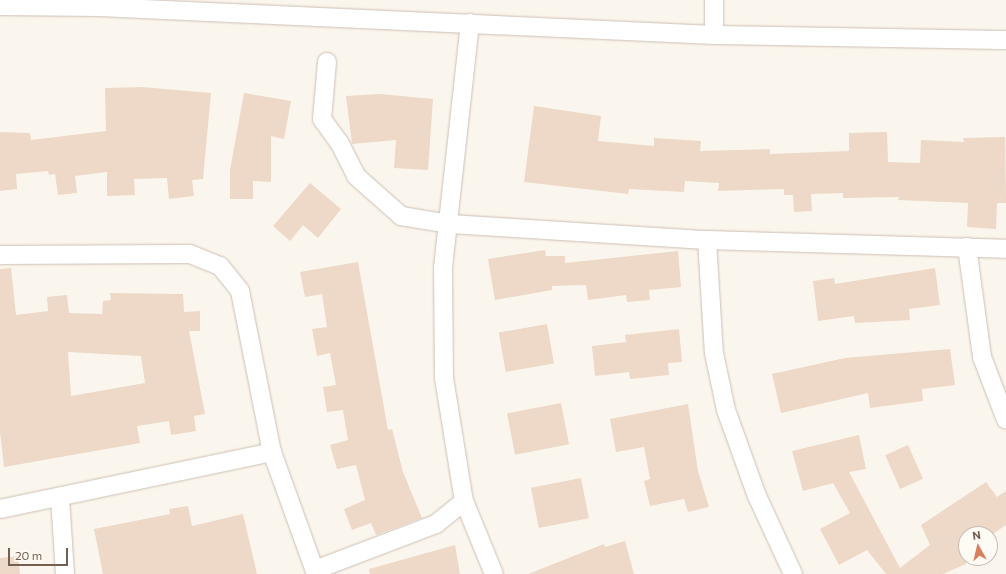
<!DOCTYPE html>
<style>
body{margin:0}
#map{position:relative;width:1006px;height:574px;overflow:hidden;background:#fbf6ed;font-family:Commissioner,sans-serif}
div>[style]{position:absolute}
.building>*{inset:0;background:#eed8c7;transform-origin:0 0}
.roads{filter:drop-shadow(0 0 1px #cdbfb3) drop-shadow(0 0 1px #cdbfb3)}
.minor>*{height:18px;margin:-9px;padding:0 9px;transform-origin:9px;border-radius:9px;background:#fff}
span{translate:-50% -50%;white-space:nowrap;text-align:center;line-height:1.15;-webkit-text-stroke:3px #fefaf4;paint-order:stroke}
.north{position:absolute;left:958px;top:526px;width:40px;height:40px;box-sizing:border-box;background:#fefaf4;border:1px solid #c7bcb3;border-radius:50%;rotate:352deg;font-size:11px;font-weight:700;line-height:16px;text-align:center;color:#755f51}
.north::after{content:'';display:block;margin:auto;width:14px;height:18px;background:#d78060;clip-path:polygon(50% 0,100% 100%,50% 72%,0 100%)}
.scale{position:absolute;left:8px;top:548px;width:60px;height:18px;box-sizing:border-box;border:2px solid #755f51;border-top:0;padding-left:5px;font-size:12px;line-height:14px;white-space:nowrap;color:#755f51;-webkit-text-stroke:3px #fefaf4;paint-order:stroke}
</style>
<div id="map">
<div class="building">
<div style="clip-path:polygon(142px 87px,211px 93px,203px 179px,192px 180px,194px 196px,169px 199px,167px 178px,134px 179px,135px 195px,107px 196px,107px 172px,75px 176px,77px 193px,58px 195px,55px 174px,49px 175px,48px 171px,16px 174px,17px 189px,0 191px,0 132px,30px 133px,31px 140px,106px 131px,105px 88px)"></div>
<div style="clip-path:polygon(244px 93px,291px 101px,284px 139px,271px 136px,271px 182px,253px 181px,253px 199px,230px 199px,230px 170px)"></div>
<div style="clip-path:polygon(380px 94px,433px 99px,428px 170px,394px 168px,396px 140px,352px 144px,346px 96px)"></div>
<div style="clip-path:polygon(534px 106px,601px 116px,598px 141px,654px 146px,654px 138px,701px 141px,700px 151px,770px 149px,770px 154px,849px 151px,849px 133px,887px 132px,888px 162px,920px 163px,921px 140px,964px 142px,963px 138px,1005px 137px,1006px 203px,997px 203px,996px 229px,967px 227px,968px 203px,898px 200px,899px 197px,843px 198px,843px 193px,811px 194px,812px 211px,794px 212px,793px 195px,784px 195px,784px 189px,718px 191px,719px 183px,685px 181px,684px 192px,629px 189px,628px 194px,524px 182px)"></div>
<div style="clip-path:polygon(310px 183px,341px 209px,318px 238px,303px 225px,290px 241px,273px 226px)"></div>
<div style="clip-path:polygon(545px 250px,546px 256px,565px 256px,565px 263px,678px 251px,681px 287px,649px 290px,650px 300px,627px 302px,626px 295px,588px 300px,586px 285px,552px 286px,552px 290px,495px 300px,488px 259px)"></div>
<div style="clip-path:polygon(358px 262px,388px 430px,392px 429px,403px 472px,422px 518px,376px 535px,371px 523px,352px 530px,344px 509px,365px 500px,356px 465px,337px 469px,330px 445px,348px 440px,343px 410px,327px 412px,323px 387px,336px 385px,330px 353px,317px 356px,312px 329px,327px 327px,322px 294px,305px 297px,300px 272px)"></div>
<div style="clip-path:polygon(evenodd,11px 268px,16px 315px,48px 311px,47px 297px,67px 295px,69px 313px,102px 314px,103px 301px,111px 300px,110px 293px,183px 294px,184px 312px,200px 311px,200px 331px,189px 331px,205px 414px,194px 416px,196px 431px,171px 435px,169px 421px,137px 426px,140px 443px,4px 467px,0 432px,0 269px,11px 268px,68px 352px,141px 356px,145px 383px,71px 396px,68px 352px)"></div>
<div style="clip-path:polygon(935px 268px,940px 305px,909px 309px,910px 320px,855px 323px,854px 316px,818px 321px,813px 281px,834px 278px,835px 284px)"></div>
<div style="left:547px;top:324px;width:40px;height:49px;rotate:80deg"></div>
<div style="clip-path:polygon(679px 329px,682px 362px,668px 363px,669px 375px,630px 379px,629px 372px,595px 376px,592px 346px,626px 342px,625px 335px)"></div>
<div style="clip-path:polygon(950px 349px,955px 385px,922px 389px,923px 401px,870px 408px,868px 393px,781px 413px,772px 374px,845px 358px)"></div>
<div style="left:561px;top:403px;width:42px;height:55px;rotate:79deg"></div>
<div style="clip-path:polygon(688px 404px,698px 471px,709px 507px,688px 512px,684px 499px,650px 506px,644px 481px,650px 479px,644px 447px,616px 452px,610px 419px)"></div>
<div style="clip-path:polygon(859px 435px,866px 469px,849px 472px,900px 568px,930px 545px,921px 525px,986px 482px,997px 497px,1006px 491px,1006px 525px,990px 536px,966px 534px,966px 564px,943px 574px,886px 574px,867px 550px,839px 565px,820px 529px,850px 513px,833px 483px,803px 491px,792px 451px)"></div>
<div style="left:908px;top:445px;width:37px;height:25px;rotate:66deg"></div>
<div style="left:581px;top:478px;width:41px;height:51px;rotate:79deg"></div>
<div style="clip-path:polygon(188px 506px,192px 526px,243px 514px,257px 574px,103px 574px,94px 529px,170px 514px,169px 509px)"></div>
<div style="clip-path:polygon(625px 541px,634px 574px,528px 574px,604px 544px,605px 547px)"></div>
<div style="clip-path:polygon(455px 545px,460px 574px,370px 574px,369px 569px)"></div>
<div style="clip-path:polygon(18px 556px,20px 574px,0 574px,0 558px)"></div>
</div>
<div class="roads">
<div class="minor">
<div style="left:714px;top:0;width:35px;rotate:90deg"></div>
<div style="left:0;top:6px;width:99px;rotate:0.6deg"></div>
<div style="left:99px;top:7px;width:616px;rotate:2.61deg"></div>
<div style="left:714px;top:35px;width:292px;rotate:1deg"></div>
<div style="left:470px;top:23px;width:245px;rotate:96.3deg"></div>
<div style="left:443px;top:267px;width:111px;rotate:89.5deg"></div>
<div style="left:444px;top:378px;width:125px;rotate:80.8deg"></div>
<div style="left:464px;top:501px;width:79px;rotate:67.7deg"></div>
<div style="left:327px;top:62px;width:57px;rotate:95deg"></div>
<div style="left:322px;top:119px;width:29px;rotate:54deg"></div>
<div style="left:339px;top:142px;width:38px;rotate:63deg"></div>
<div style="left:356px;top:176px;width:60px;rotate:41.6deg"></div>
<div style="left:401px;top:216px;width:50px;rotate:9.3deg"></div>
<div style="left:450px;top:224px;width:257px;rotate:3.6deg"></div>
<div style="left:707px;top:240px;width:299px;rotate:1.7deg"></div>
<div style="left:707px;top:240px;width:113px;rotate:86.5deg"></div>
<div style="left:714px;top:353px;width:58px;rotate:78.1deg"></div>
<div style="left:726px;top:410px;width:91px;rotate:70.2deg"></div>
<div style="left:757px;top:496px;width:86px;rotate:65.2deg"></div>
<div style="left:967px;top:247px;width:111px;rotate:82.2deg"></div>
<div style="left:982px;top:357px;width:67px;rotate:69.1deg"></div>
<div style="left:0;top:255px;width:190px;rotate:-0.3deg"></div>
<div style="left:190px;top:254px;width:32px;rotate:22deg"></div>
<div style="left:220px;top:266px;width:32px;rotate:51deg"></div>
<div style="left:240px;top:291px;width:164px;rotate:78.8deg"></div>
<div style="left:272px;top:452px;width:130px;rotate:70.2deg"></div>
<div style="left:60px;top:497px;width:77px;rotate:86.3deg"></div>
<div style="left:0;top:509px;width:278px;rotate:-11.8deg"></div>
<div style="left:315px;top:570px;width:129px;rotate:-20.8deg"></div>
<div style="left:436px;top:524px;width:36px;rotate:-39deg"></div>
</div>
</div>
<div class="north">N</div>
<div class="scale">20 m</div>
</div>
